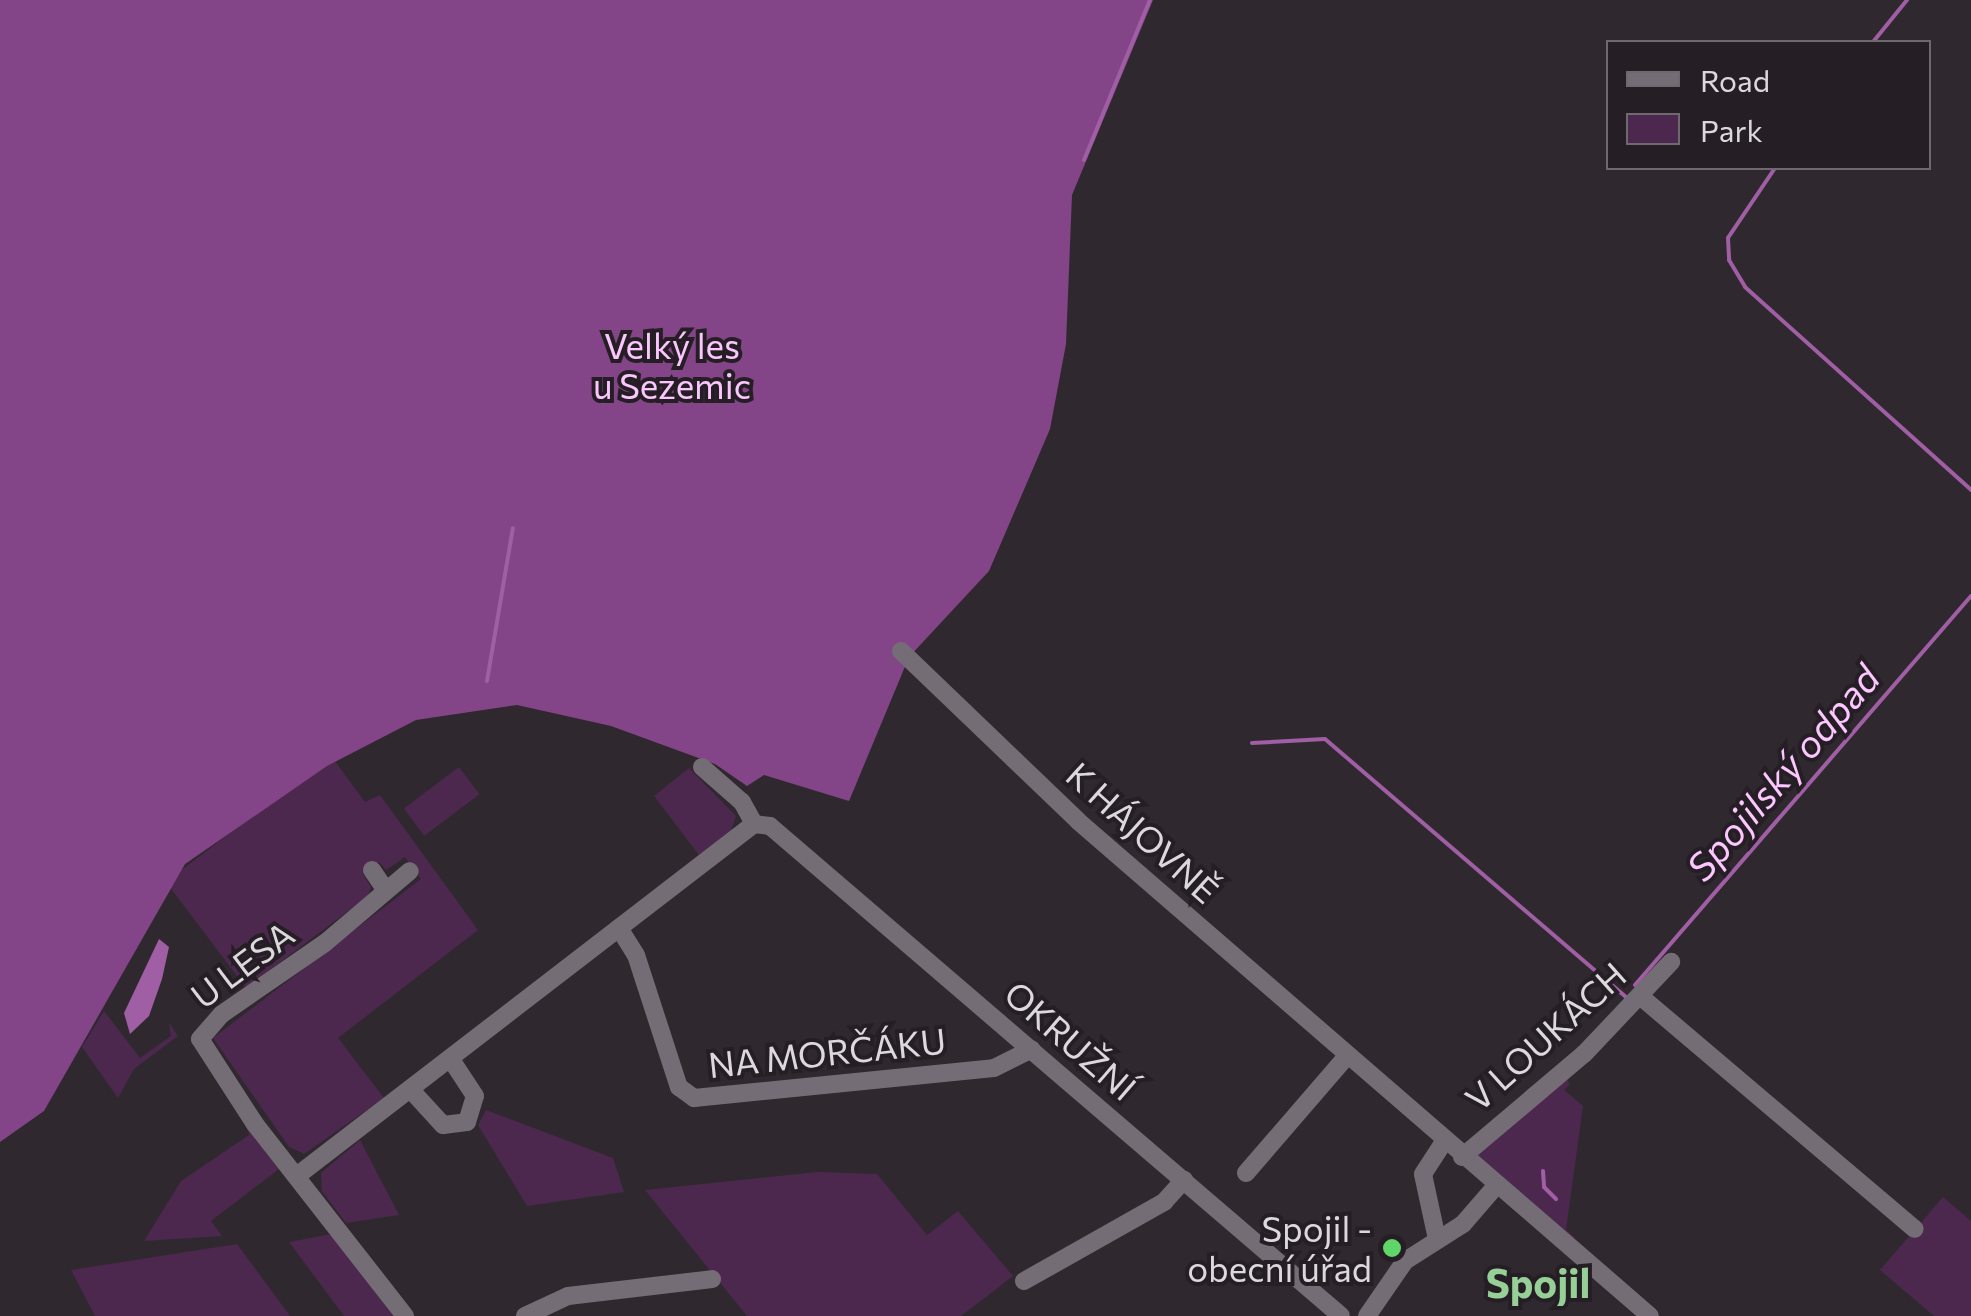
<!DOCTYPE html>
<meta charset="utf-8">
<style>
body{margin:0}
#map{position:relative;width:1971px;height:1316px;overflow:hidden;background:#2f282f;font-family:Commissioner,sans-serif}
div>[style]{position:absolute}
.green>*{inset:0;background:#4c284e;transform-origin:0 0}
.forest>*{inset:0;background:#844488}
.water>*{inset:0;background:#a05ea4}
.stream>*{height:4px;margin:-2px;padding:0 2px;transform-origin:2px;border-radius:2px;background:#a05ea4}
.minor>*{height:18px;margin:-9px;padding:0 9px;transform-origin:9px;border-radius:9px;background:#756d75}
.dots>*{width:28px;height:28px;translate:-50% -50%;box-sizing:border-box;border:5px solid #251f25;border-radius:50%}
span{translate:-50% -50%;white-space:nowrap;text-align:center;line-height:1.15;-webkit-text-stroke:8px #251f25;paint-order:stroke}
.park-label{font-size:35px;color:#fbc5fd}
.street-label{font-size:35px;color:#dcd8dd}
.poi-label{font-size:35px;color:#dcd8dd}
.right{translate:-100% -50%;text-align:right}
.water-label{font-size:38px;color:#fcc6fe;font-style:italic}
.quarter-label{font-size:40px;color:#96d097;font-weight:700}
.legend{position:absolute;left:1606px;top:40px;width:325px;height:130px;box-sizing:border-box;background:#251f25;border:2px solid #6e696f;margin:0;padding:12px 18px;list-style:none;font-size:30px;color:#dcd8dd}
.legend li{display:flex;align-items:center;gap:20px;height:50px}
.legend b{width:50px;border:2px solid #6e696f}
</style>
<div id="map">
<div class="green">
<div style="clip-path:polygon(331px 756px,365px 802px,380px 795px,478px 930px,338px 1038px,384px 1098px,304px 1154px,289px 1147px,213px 1038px,421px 879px,405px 857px,386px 870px,379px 862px,363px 874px,371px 887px,368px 896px,246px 988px,166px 882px)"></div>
<div style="left:459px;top:767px;width:34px;height:69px;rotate:53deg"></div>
<div style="clip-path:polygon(689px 768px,736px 816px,731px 831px,699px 855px,654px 796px)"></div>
<div style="clip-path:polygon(104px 1011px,140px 1058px,171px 1036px,169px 1023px,178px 1036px,134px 1069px,118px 1098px,82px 1047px)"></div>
<div style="clip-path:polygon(1566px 1078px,1570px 1084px,1564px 1090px,1583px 1106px,1566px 1230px,1575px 1238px,1570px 1242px,1479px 1166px,1476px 1150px)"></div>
<div style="clip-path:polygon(486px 1110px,613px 1158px,624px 1192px,527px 1206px,478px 1125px)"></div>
<div style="clip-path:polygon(248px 1128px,279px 1169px,211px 1221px,222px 1236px,144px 1241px,181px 1181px,249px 1135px)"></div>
<div style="clip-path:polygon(360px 1140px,399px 1215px,346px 1223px,322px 1191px,321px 1173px)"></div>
<div style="clip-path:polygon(817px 1172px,877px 1174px,927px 1235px,958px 1211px,1013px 1276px,961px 1316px,747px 1316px,645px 1190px)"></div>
<div style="clip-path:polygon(1943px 1197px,1971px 1221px,1971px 1316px,1934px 1316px,1880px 1270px)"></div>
<div style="clip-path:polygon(332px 1234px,393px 1316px,344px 1316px,289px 1242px)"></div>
<div style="clip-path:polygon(237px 1244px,290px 1316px,95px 1316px,71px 1270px)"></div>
</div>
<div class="forest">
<div style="clip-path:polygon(0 0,1153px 0,1072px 195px,1066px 344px,1050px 429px,989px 571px,909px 657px,849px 801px,764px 775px,747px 786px,715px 764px,611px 726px,517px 705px,416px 720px,327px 766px,185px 864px,44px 1111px,0 1142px)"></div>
</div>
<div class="water">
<div style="clip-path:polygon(159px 939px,169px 947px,162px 979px,149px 1016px,130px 1034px,124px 1013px)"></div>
</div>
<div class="stream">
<div style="left:1873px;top:42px;width:54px;rotate:-51deg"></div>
<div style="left:1084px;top:160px;width:173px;rotate:-67.6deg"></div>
<div style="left:1775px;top:168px;width:84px;rotate:123.9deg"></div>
<div style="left:1728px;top:238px;width:22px;rotate:87deg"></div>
<div style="left:1729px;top:260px;width:31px;rotate:59deg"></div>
<div style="left:1745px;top:287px;width:304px;rotate:41.9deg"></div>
<div style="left:487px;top:681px;width:155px;rotate:-80.4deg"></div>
<div style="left:1252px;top:743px;width:73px;rotate:-3.1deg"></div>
<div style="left:1325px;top:739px;width:396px;rotate:40.6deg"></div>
<div style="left:1635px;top:985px;width:514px;rotate:-49.18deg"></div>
<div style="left:1543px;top:1171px;width:16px;rotate:86deg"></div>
<div style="left:1544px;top:1187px;width:17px;rotate:45deg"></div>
</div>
<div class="minor">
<div style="left:901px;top:651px;width:245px;rotate:43.8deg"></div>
<div style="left:1078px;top:821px;width:756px;rotate:40.87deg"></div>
<div style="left:702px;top:767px;width:53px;rotate:41.2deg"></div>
<div style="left:742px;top:802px;width:25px;rotate:61deg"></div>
<div style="left:754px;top:824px;width:16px;rotate:7deg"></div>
<div style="left:770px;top:826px;width:752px;rotate:40.63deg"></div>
<div style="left:372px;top:870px;width:23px;rotate:56deg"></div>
<div style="left:619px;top:928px;width:32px;rotate:58deg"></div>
<div style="left:636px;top:955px;width:139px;rotate:72deg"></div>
<div style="left:679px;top:1087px;width:19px;rotate:36deg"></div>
<div style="left:694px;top:1098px;width:301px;rotate:-5.7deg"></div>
<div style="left:994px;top:1068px;width:42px;rotate:-26.6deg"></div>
<div style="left:1640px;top:996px;width:360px;rotate:40.3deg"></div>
<div style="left:410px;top:1089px;width:49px;rotate:47.5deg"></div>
<div style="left:443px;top:1125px;width:24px;rotate:-7deg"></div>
<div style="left:467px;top:1122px;width:27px;rotate:-73deg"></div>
<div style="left:475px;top:1096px;width:45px;rotate:-123.3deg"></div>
<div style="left:1462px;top:1157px;width:160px;rotate:-40.2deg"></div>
<div style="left:1584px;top:1054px;width:127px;rotate:-46.6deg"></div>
<div style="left:1246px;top:1173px;width:155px;rotate:-49.2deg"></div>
<div style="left:298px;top:1175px;width:575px;rotate:-37.59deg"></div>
<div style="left:1437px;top:1239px;width:66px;rotate:-102.2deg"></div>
<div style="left:1423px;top:1174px;width:38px;rotate:-57deg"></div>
<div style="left:1024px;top:1281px;width:161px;rotate:-29.4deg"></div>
<div style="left:1164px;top:1202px;width:30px;rotate:-48deg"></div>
<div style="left:405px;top:1316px;width:244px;rotate:-128deg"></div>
<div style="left:255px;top:1124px;width:101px;rotate:-122.9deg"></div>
<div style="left:200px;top:1039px;width:33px;rotate:-49deg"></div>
<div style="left:222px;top:1014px;width:125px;rotate:-34.6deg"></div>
<div style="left:325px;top:943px;width:111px;rotate:-40.3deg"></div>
<div style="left:525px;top:1316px;width:47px;rotate:-24.9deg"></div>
<div style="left:568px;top:1296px;width:145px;rotate:-6.7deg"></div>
<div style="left:1367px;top:1316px;width:67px;rotate:-55.4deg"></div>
<div style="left:1405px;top:1261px;width:69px;rotate:-32.5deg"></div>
<div style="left:1463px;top:1224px;width:49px;rotate:-49.1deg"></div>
</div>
<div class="dots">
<div style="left:1392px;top:1248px;background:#61d46a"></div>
</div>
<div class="park-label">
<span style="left:672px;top:365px">Velký les<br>u Sezemic</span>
</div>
<div class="street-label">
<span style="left:1143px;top:832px;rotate:42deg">K HÁJOVNĚ</span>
<span style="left:242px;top:964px;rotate:-37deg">U LESA</span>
<span style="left:1545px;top:1036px;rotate:-42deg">V LOUKÁCH</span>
<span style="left:1071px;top:1040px;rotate:41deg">OKRUŽNÍ</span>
<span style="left:827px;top:1052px;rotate:-6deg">NA MORČÁKU</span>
</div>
<div class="poi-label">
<span class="right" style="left:1372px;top:1248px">Spojil -<br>obecní úřad</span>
</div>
<div class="water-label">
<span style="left:1782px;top:772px;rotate:-49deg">Spojilský odpad</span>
</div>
<div class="quarter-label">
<span style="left:1538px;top:1282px">Spojil</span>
</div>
<ul class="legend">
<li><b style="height:12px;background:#756d75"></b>Road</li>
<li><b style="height:28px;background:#4c284e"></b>Park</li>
</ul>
</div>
